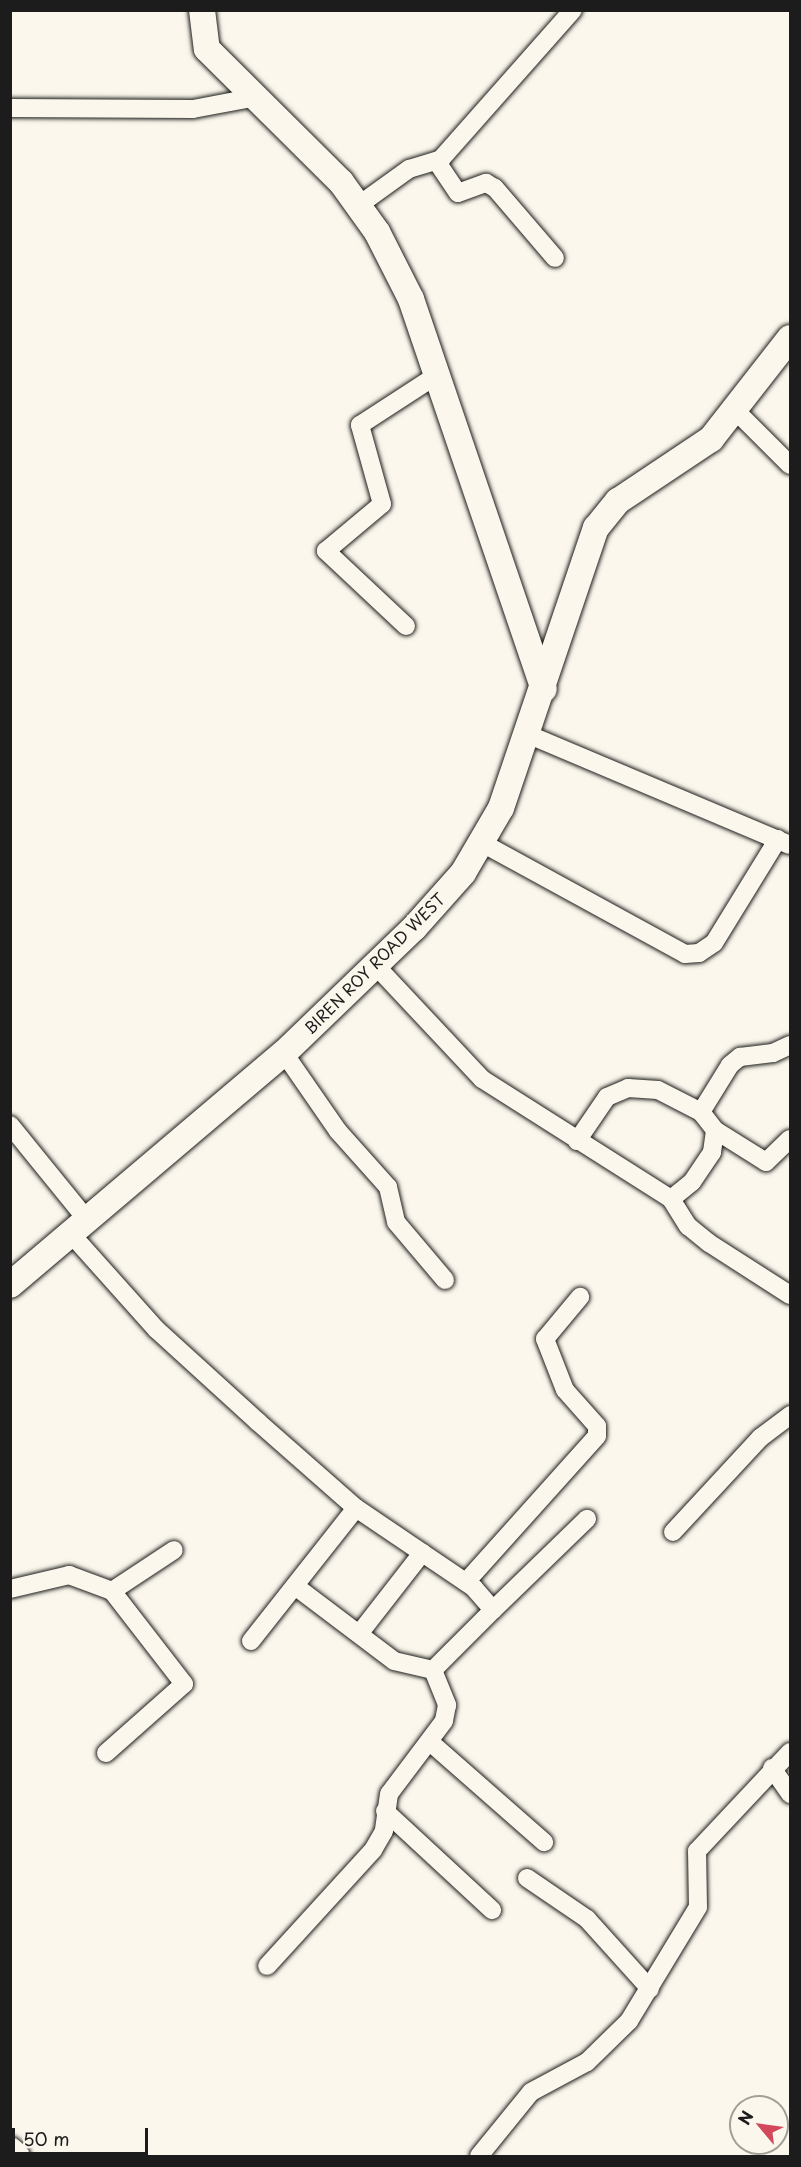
<!DOCTYPE html>
<style>
body{margin:0}
#map{position:relative;width:801px;height:2167px;overflow:hidden;background:#fbf7ec;font-family:"Playpen Sans",sans-serif}
div>[style]{position:absolute}
.roads{filter:drop-shadow(0 0 2px #1c1c1c) drop-shadow(0 0 2px #1c1c1c)}
.street>*{height:18px;margin:-9px;padding:0 9px;transform-origin:9px;border-radius:9px;background:#fbf7ec}
.secondary>*{height:26px;margin:-13px;padding:0 13px;transform-origin:13px;border-radius:13px;background:#fbf7ec}
span{translate:-50% -50%;white-space:nowrap;text-align:center;line-height:1.15;-webkit-text-stroke:4.5px #fbf7ec;paint-order:stroke}
.street-label{font-size:16px;color:#1c1c1c}
.frame{position:absolute;inset:0;border:12px solid #1c1c1c;pointer-events:none}
.north{position:absolute;left:729px;top:2095px;width:60px;height:60px;box-sizing:border-box;background:#fbf7ec;border:2px solid #a29f99;border-radius:50%;rotate:299deg;font-size:16px;font-weight:700;line-height:24px;text-align:center;color:#1c1c1c}
.north::after{content:'';display:block;margin:auto;width:21px;height:27px;background:#d1495b;clip-path:polygon(50% 0,100% 100%,50% 72%,0 100%)}
.scale{position:absolute;left:12px;top:2128px;width:136px;height:27px;box-sizing:border-box;border:3px solid #1c1c1c;border-top:0;padding-left:8px;font-size:18px;line-height:21px;white-space:nowrap;color:#1c1c1c;-webkit-text-stroke:4px #fbf7ec;paint-order:stroke}
</style>
<div id="map">
<div class="roads">
<div class="street">
<div style="left:10px;top:108px;width:183px;rotate:0.3deg"></div>
<div style="left:193px;top:109px;width:60px;rotate:-10.6deg"></div>
<div style="left:437px;top:162px;width:37px;rotate:56deg"></div>
<div style="left:458px;top:193px;width:30px;rotate:-20deg"></div>
<div style="left:486px;top:183px;width:10px;rotate:29deg"></div>
<div style="left:495px;top:188px;width:92px;rotate:49.4deg"></div>
<div style="left:359px;top:205px;width:62px;rotate:-35.8deg"></div>
<div style="left:409px;top:169px;width:34px;rotate:-17deg"></div>
<div style="left:441px;top:159px;width:199px;rotate:-48.5deg"></div>
<div style="left:737px;top:412px;width:75px;rotate:45deg"></div>
<div style="left:406px;top:626px;width:110px;rotate:-136.8deg"></div>
<div style="left:326px;top:551px;width:73px;rotate:-40deg"></div>
<div style="left:382px;top:504px;width:82px;rotate:-105.6deg"></div>
<div style="left:360px;top:425px;width:95px;rotate:-33deg"></div>
<div style="left:527px;top:734px;width:285px;rotate:22.9deg"></div>
<div style="left:484px;top:844px;width:229px;rotate:28.7deg"></div>
<div style="left:685px;top:954px;width:14px;rotate:-4deg"></div>
<div style="left:699px;top:953px;width:18px;rotate:-34deg"></div>
<div style="left:714px;top:943px;width:122px;rotate:-58.4deg"></div>
<div style="left:376px;top:966px;width:155px;rotate:46.8deg"></div>
<div style="left:482px;top:1079px;width:224px;rotate:32.4deg"></div>
<div style="left:671px;top:1199px;width:27px;rotate:-39deg"></div>
<div style="left:692px;top:1182px;width:36px;rotate:-56deg"></div>
<div style="left:712px;top:1152px;width:22px;rotate:-82deg"></div>
<div style="left:715px;top:1130px;width:23px;rotate:-128deg"></div>
<div style="left:701px;top:1112px;width:55px;rotate:-58.3deg"></div>
<div style="left:730px;top:1065px;width:13px;rotate:-39deg"></div>
<div style="left:740px;top:1057px;width:33px;rotate:-7deg"></div>
<div style="left:773px;top:1053px;width:19px;rotate:-25deg"></div>
<div style="left:284px;top:1053px;width:95px;rotate:55.3deg"></div>
<div style="left:338px;top:1131px;width:75px;rotate:48.2deg"></div>
<div style="left:388px;top:1187px;width:36px;rotate:77deg"></div>
<div style="left:396px;top:1222px;width:76px;rotate:49.8deg"></div>
<div style="left:10px;top:1125px;width:124px;rotate:50.9deg"></div>
<div style="left:715px;top:1130px;width:60px;rotate:32.1deg"></div>
<div style="left:766px;top:1162px;width:33px;rotate:-44deg"></div>
<div style="left:577px;top:1141px;width:53px;rotate:-55.7deg"></div>
<div style="left:607px;top:1097px;width:23px;rotate:-23deg"></div>
<div style="left:628px;top:1088px;width:30px;rotate:4deg"></div>
<div style="left:658px;top:1090px;width:48px;rotate:27.1deg"></div>
<div style="left:671px;top:1199px;width:32px;rotate:58deg"></div>
<div style="left:688px;top:1226px;width:27px;rotate:39deg"></div>
<div style="left:709px;top:1243px;width:96px;rotate:32.7deg"></div>
<div style="left:72px;top:1235px;width:127px;rotate:48.2deg"></div>
<div style="left:157px;top:1330px;width:137px;rotate:42.3deg"></div>
<div style="left:258px;top:1422px;width:130px;rotate:41.3deg"></div>
<div style="left:356px;top:1508px;width:143px;rotate:34.1deg"></div>
<div style="left:474px;top:1588px;width:29px;rotate:49deg"></div>
<div style="left:493px;top:1610px;width:85px;rotate:135deg"></div>
<div style="left:433px;top:1670px;width:38px;rotate:68deg"></div>
<div style="left:447px;top:1705px;width:16px;rotate:101deg"></div>
<div style="left:444px;top:1721px;width:91px;rotate:127deg"></div>
<div style="left:389px;top:1794px;width:37px;rotate:98deg"></div>
<div style="left:384px;top:1831px;width:22px;rotate:120deg"></div>
<div style="left:373px;top:1850px;width:157px;rotate:132.4deg"></div>
<div style="left:673px;top:1532px;width:128px;rotate:-47.2deg"></div>
<div style="left:760px;top:1438px;width:38px;rotate:-37deg"></div>
<div style="left:466px;top:1582px;width:196px;rotate:-48.1deg"></div>
<div style="left:597px;top:1436px;width:10px;rotate:-90deg"></div>
<div style="left:597px;top:1426px;width:48px;rotate:-131.6deg"></div>
<div style="left:565px;top:1390px;width:55px;rotate:-111.4deg"></div>
<div style="left:545px;top:1339px;width:55px;rotate:-50.2deg"></div>
<div style="left:295px;top:1586px;width:124px;rotate:37.1deg"></div>
<div style="left:394px;top:1661px;width:40px;rotate:13deg"></div>
<div style="left:10px;top:1589px;width:61px;rotate:-13.3deg"></div>
<div style="left:69px;top:1575px;width:46px;rotate:20.4deg"></div>
<div style="left:112px;top:1591px;width:74px;rotate:-33.5deg"></div>
<div style="left:493px;top:1610px;width:131px;rotate:-44.1deg"></div>
<div style="left:359px;top:1634px;width:103px;rotate:-52.1deg"></div>
<div style="left:251px;top:1641px;width:169px;rotate:-51.7deg"></div>
<div style="left:430px;top:1742px;width:152px;rotate:41.3deg"></div>
<div style="left:106px;top:1753px;width:104px;rotate:-41.5deg"></div>
<div style="left:184px;top:1684px;width:118px;rotate:-127.7deg"></div>
<div style="left:772px;top:1768px;width:32px;rotate:55deg"></div>
<div style="left:385px;top:1811px;width:146px;rotate:42.8deg"></div>
<div style="left:527px;top:1878px;width:73px;rotate:34.3deg"></div>
<div style="left:587px;top:1919px;width:94px;rotate:48deg"></div>
<div style="left:479px;top:2156px;width:82px;rotate:-50.9deg"></div>
<div style="left:531px;top:2092px;width:64px;rotate:-28.2deg"></div>
<div style="left:587px;top:2062px;width:59px;rotate:-44.3deg"></div>
<div style="left:629px;top:2021px;width:133px;rotate:-58.8deg"></div>
<div style="left:698px;top:1907px;width:56px;rotate:-91deg"></div>
<div style="left:697px;top:1851px;width:136px;rotate:-46.8deg"></div>
</div>
<div class="secondary">
<div style="left:202px;top:10px;width:39px;rotate:83deg"></div>
<div style="left:207px;top:49px;width:189px;rotate:44.8deg"></div>
<div style="left:341px;top:182px;width:62px;rotate:54.2deg"></div>
<div style="left:377px;top:232px;width:75px;rotate:63.1deg"></div>
<div style="left:411px;top:299px;width:412px;rotate:71.2deg"></div>
<div style="left:10px;top:1285px;width:359px;rotate:-40.3deg"></div>
<div style="left:284px;top:1053px;width:180px;rotate:-43.9deg"></div>
<div style="left:414px;top:928px;width:74px;rotate:-48.3deg"></div>
<div style="left:463px;top:873px;width:75px;rotate:-59.7deg"></div>
<div style="left:501px;top:808px;width:296px;rotate:-71.3deg"></div>
<div style="left:596px;top:528px;width:35px;rotate:-51deg"></div>
<div style="left:618px;top:501px;width:112px;rotate:-33.7deg"></div>
<div style="left:711px;top:439px;width:128px;rotate:-52deg"></div>
<div style="left:10px;top:2150px;width:9px;rotate:41deg"></div>
</div>
</div>
<div class="street-label">
<span style="left:374px;top:963px;rotate:-45deg">BIREN ROY ROAD WEST</span>
</div>
<div class="frame"></div>
<div class="north">N</div>
<div class="scale">50 m</div>
</div>
